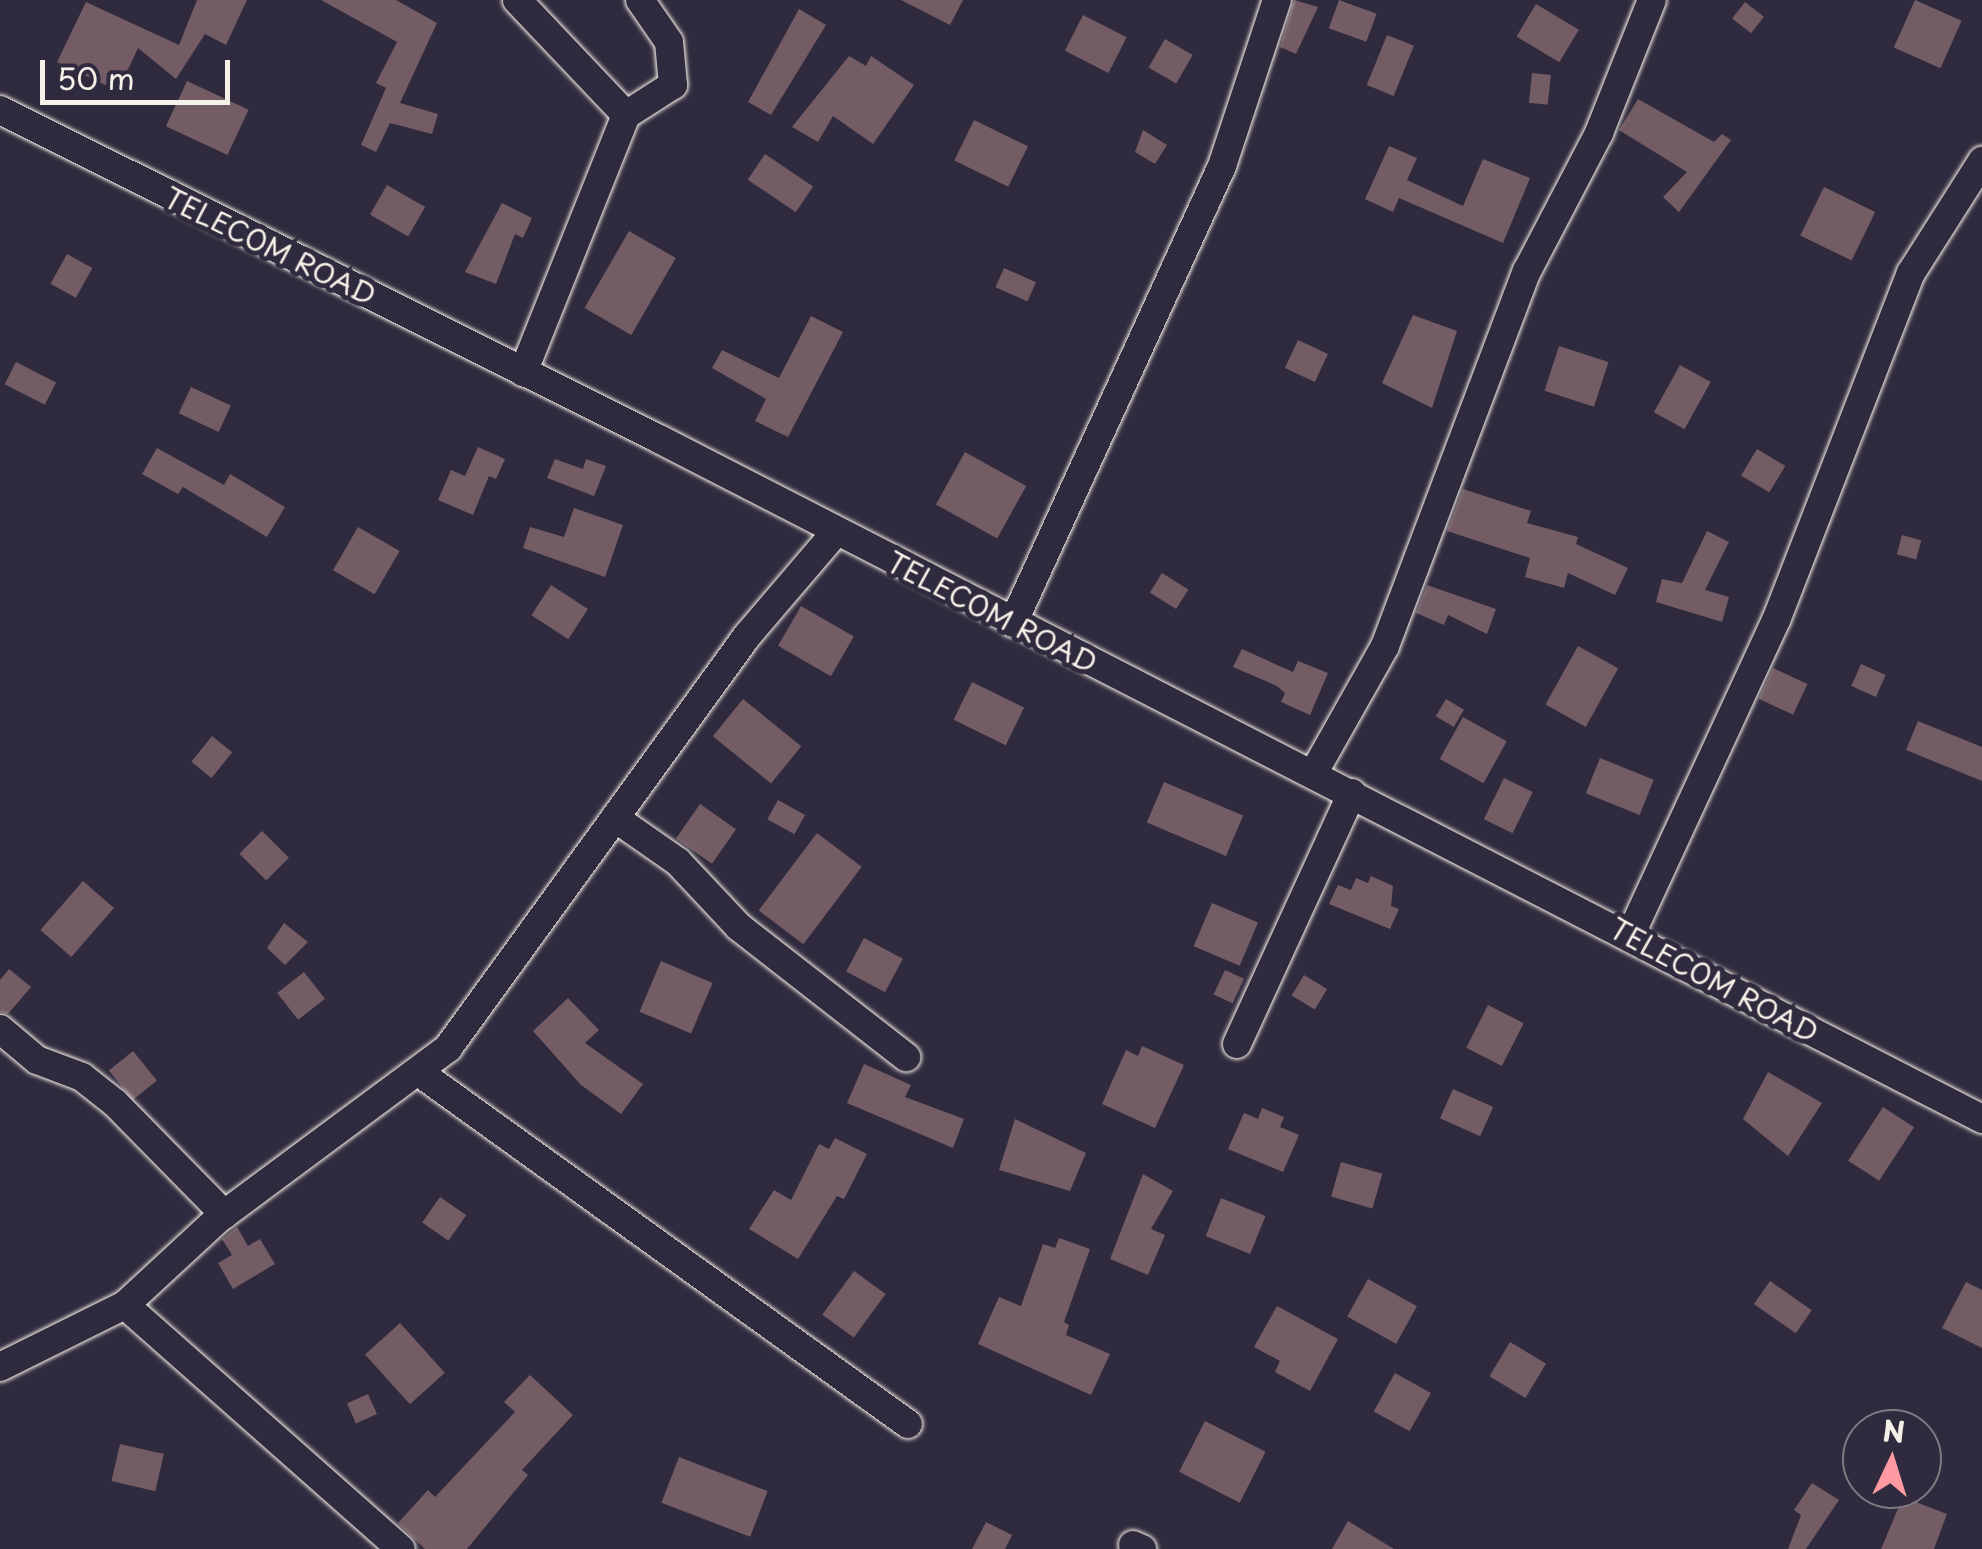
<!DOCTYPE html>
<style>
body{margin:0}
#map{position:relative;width:1982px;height:1549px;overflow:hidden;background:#2f2a3d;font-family:"Playpen Sans",sans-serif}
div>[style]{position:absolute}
.building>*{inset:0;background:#745c65;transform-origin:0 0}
.roads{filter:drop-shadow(0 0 2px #f4f1e8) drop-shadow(0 0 2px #f4f1e8)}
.minor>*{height:28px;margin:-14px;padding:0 14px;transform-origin:14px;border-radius:14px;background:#2f2a3d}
span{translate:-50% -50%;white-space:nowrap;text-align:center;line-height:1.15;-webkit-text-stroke:10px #2f2a3d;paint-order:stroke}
.street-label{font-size:28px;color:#f4f1e8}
.north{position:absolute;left:1842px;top:1409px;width:100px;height:100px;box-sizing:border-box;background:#2f2a3d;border:2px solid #7e7a81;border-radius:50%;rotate:4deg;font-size:28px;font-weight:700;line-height:40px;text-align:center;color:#f4f1e8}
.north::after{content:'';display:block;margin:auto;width:35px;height:45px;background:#ff9aa2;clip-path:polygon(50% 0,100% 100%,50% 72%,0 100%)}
.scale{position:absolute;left:40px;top:60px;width:190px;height:45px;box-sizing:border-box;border:5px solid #f4f1e8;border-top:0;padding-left:12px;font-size:30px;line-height:35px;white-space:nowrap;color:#f4f1e8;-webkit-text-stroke:8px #2f2a3d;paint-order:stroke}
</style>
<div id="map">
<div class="building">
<div style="clip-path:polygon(197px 0,247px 0,226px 45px,205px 34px,176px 79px,138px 48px,118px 91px,57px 62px,86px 2px,179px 45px)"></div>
<div style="clip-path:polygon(321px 0,396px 0,437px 23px,400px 103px,438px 114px,432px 134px,390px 123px,376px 152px,361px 145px,386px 88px,376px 83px,397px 42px)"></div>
<div style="clip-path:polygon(901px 0,963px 0,950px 25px)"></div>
<div style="clip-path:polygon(1294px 0,1318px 7px,1296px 54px,1280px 47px)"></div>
<div style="left:1339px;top:0;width:40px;height:30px;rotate:20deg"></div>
<div style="left:1915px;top:0;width:51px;height:52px;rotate:24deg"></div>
<div style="left:1745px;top:2px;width:24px;height:21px;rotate:38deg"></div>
<div style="left:1536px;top:4px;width:50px;height:38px;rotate:31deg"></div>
<div style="clip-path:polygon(799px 9px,826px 25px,771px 115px,748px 102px)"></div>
<div style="left:1083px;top:15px;width:49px;height:40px;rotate:27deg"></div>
<div style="left:1387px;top:35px;width:29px;height:54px;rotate:22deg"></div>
<div style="left:1165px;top:39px;width:32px;height:33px;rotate:30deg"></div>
<div style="clip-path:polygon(849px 56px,866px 66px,871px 56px,914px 85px,873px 144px,833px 116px,818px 142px,792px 127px)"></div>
<div style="left:1532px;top:73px;width:19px;height:30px;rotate:6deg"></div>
<div style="left:187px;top:81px;width:68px;height:50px;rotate:25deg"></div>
<div style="clip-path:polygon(1638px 99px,1714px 142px,1722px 134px,1731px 140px,1679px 212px,1663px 197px,1687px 172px,1619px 130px)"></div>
<div style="left:974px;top:120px;width:60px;height:45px;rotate:26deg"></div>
<div style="clip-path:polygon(1143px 130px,1167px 145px,1155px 164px,1135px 152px)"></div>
<div style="clip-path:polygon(1389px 146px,1417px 158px,1407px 180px,1463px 206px,1483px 159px,1530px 178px,1503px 243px,1399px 198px,1393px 212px,1365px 199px)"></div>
<div style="left:765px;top:154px;width:58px;height:31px;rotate:34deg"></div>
<div style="left:387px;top:185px;width:44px;height:34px;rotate:30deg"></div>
<div style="left:1824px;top:187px;width:57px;height:54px;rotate:26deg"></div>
<div style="clip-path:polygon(502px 203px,532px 218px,523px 238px,515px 234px,496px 284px,465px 272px)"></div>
<div style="left:629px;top:231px;width:54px;height:89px;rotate:30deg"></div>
<div style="left:67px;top:254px;width:29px;height:34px;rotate:29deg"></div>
<div style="left:1004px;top:268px;width:35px;height:21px;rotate:24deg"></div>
<div style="clip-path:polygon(1413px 315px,1457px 331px,1432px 408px,1382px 383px)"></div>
<div style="clip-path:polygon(811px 316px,843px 332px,788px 437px,755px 421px,766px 399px,712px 368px,722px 350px,779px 378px)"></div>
<div style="left:1298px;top:340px;width:33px;height:31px;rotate:25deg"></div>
<div style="left:1559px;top:346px;width:52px;height:47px;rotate:18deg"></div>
<div style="left:16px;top:362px;width:45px;height:25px;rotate:27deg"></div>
<div style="left:1680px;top:365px;width:35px;height:54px;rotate:29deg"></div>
<div style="left:191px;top:387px;width:44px;height:29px;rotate:25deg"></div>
<div style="clip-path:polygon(478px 447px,505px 459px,496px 479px,489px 476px,473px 515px,438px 500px,451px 470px,465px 476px)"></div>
<div style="clip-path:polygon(157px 448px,224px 485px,230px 474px,285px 507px,267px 537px,183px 487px,178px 494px,142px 474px)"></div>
<div style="left:1757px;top:449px;width:33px;height:31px;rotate:31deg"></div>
<div style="left:965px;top:452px;width:70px;height:60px;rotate:29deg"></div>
<div style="clip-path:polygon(555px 459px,583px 469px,586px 459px,606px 466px,594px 496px,547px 478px)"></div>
<div style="clip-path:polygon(1463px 489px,1531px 511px,1527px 523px,1578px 537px,1576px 544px,1628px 568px,1615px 595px,1568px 573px,1564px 588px,1525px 577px,1530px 558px,1447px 531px)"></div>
<div style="clip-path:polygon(574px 508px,623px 525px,605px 577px,523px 548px,530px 527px,564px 537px)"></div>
<div style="left:358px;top:527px;width:48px;height:50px;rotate:30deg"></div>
<div style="clip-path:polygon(1707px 531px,1729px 542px,1705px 590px,1729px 597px,1722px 622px,1656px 602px,1662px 579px,1682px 583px)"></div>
<div style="left:1902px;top:535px;width:20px;height:20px;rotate:15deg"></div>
<div style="left:1162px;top:573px;width:31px;height:23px;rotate:32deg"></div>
<div style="left:551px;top:585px;width:44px;height:36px;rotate:33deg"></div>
<div style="clip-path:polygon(1427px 585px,1496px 609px,1487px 634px,1448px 615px,1444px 625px,1416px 613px)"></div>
<div style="left:801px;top:606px;width:61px;height:46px;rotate:30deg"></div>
<div style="left:1578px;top:646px;width:46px;height:67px;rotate:29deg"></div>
<div style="clip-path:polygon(1242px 649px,1293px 672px,1298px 661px,1328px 673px,1310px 715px,1281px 702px,1285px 693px,1277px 686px,1233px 667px)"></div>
<div style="left:1861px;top:664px;width:27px;height:24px;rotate:24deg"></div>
<div style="left:1773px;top:668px;width:38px;height:34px;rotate:25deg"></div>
<div style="left:972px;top:682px;width:58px;height:42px;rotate:26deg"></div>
<div style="left:743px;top:699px;width:75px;height:48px;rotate:39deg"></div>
<div style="left:1446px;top:699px;width:21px;height:20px;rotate:31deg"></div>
<div style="left:1463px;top:717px;width:50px;height:48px;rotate:29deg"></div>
<div style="clip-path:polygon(1918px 721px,1982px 747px,1982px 781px,1906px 750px)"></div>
<div style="left:212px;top:736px;width:26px;height:33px;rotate:39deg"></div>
<div style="left:1600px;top:758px;width:58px;height:38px;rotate:22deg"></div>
<div style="left:1504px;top:778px;width:32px;height:46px;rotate:26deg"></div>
<div style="left:1164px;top:782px;width:86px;height:44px;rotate:23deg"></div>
<div style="left:778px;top:800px;width:31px;height:22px;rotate:29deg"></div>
<div style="left:700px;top:804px;width:44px;height:42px;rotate:35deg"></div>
<div style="left:262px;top:831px;width:38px;height:32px;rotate:45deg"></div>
<div style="left:817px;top:833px;width:56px;height:97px;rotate:37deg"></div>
<div style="clip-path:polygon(1371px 876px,1393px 886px,1391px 906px,1399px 909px,1390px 929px,1329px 904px,1338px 885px,1351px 890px,1356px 878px,1368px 883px)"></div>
<div style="left:83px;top:881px;width:41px;height:65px;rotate:41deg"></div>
<div style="left:1212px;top:903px;width:50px;height:47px;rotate:23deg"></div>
<div style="clip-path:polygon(284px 923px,308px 942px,285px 965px,267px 948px)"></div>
<div style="left:864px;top:938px;width:44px;height:38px;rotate:28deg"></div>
<div style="left:661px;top:961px;width:56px;height:55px;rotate:23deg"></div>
<div style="clip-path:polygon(9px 969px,31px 987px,8px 1014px,0 1012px,0 980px)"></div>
<div style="left:1225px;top:970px;width:21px;height:27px;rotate:25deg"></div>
<div style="left:304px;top:972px;width:34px;height:34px;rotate:52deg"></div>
<div style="left:1304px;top:975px;width:27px;height:24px;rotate:31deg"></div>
<div style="clip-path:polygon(568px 998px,599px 1030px,585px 1043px,643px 1084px,621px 1114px,581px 1085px,533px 1031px)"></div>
<div style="left:1488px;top:1005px;width:40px;height:48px;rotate:27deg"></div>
<div style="clip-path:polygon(1142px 1046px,1184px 1065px,1155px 1128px,1102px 1104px,1126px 1050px,1138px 1056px)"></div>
<div style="left:133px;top:1051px;width:38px;height:31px;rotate:51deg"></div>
<div style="clip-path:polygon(864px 1064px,911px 1085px,905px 1097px,964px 1119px,953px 1148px,847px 1103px)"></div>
<div style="clip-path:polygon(1768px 1072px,1822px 1103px,1788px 1156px,1743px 1119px)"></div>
<div style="left:1453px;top:1089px;width:44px;height:32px;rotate:24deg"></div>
<div style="left:1883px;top:1107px;width:37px;height:64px;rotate:33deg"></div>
<div style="clip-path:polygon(1262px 1108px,1284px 1117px,1280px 1127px,1299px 1135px,1283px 1172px,1228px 1149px,1244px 1113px,1258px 1119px)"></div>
<div style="clip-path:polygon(1015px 1119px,1086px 1153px,1070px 1191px,999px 1170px)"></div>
<div style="clip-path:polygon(835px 1138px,867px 1154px,844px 1199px,837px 1196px,798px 1259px,749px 1229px,774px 1190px,791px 1200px,819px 1144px,829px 1149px)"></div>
<div style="left:1341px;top:1162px;width:43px;height:36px;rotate:16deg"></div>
<div style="clip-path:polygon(1143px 1174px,1173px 1191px,1151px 1229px,1165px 1235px,1148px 1275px,1110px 1259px)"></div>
<div style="left:440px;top:1197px;width:32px;height:31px;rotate:35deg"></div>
<div style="left:1221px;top:1198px;width:48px;height:41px;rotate:22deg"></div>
<div style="clip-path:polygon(237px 1227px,248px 1246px,260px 1239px,275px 1264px,233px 1289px,218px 1263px,232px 1255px,222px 1239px)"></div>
<div style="clip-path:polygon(1059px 1238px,1090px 1249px,1064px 1322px,1069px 1325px,1066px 1335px,1110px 1354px,1091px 1395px,978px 1344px,999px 1297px,1021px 1306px,1043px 1244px,1055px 1248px)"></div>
<div style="left:854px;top:1271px;width:39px;height:54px;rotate:36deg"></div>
<div style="left:1368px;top:1279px;width:56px;height:43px;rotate:29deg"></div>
<div style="left:1770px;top:1281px;width:51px;height:28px;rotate:35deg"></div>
<div style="clip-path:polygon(1966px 1282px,1982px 1290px,1982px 1348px,1942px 1328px)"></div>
<div style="clip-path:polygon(1277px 1306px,1338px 1339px,1310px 1391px,1275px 1372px,1280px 1361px,1254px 1347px)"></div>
<div style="left:400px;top:1323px;width:67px;height:47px;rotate:48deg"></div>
<div style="left:1510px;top:1342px;width:42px;height:40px;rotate:31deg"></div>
<div style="left:1395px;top:1373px;width:41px;height:44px;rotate:29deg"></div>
<div style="clip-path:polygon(530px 1375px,573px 1415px,522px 1470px,528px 1475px,467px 1549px,425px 1549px,398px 1523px,428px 1490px,435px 1497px,515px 1412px,504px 1402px)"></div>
<div style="left:368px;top:1394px;width:22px;height:23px;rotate:66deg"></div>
<div style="left:1205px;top:1421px;width:68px;height:57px;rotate:27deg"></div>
<div style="left:120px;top:1444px;width:45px;height:38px;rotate:13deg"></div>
<div style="left:679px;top:1457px;width:95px;height:49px;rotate:21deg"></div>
<div style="clip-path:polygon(1812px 1483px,1839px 1500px,1806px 1549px,1788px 1549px,1801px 1515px,1794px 1510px)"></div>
<div style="clip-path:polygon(1903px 1497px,1947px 1514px,1934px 1549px,1881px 1549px)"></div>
<div style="clip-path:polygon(1348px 1521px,1394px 1549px,1332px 1549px)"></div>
<div style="clip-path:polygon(986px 1522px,1012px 1535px,1005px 1549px,972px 1549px)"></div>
</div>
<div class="roads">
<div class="minor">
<div style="left:517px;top:0;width:158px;rotate:46.5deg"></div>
<div style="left:626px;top:115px;width:277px;rotate:111.8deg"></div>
<div style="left:0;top:110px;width:737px;rotate:26.53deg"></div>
<div style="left:659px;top:439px;width:1488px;rotate:27.2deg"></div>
<div style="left:626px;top:115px;width:56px;rotate:-32.6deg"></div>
<div style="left:673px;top:85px;width:43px;rotate:-95.3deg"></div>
<div style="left:669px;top:42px;width:51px;rotate:-124.6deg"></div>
<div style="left:1013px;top:623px;width:503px;rotate:-65.42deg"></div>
<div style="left:1222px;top:166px;width:175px;rotate:-71.7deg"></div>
<div style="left:1313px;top:774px;width:147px;rotate:-60.6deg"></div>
<div style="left:1385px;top:646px;width:401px;rotate:-69.3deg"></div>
<div style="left:1527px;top:271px;width:156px;rotate:-62.4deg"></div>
<div style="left:1599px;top:133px;width:143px;rotate:-68.3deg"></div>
<div style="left:615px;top:818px;width:77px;rotate:34.9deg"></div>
<div style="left:678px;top:862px;width:89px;rotate:46.8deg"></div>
<div style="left:739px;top:927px;width:212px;rotate:37.9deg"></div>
<div style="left:1630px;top:936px;width:350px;rotate:-65.2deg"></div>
<div style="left:1777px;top:618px;width:370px;rotate:-68.8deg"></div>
<div style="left:1911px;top:273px;width:133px;rotate:-57.6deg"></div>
<div style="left:0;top:1029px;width:48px;rotate:40deg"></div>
<div style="left:37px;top:1060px;width:48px;rotate:20.7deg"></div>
<div style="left:82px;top:1077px;width:42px;rotate:38.2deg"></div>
<div style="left:115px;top:1103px;width:156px;rotate:45.5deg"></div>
<div style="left:1237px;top:1044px;width:276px;rotate:-65.4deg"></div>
<div style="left:420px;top:1073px;width:601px;rotate:35.73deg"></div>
<div style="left:125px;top:1305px;width:368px;rotate:41.5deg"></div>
<div style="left:0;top:1367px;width:140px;rotate:-26.4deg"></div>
<div style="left:125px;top:1305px;width:127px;rotate:-42.8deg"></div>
<div style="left:218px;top:1219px;width:287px;rotate:-36.6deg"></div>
<div style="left:448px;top:1048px;width:509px;rotate:-54.03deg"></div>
<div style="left:747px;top:636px;width:135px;rotate:-49.5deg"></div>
<div style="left:1133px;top:1545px;width:10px;rotate:24deg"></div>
</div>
</div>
<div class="street-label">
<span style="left:270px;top:246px;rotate:26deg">TELECOM ROAD</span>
<span style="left:992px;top:612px;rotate:27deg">TELECOM ROAD</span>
<span style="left:1714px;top:980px;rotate:28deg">TELECOM ROAD</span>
</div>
<div class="north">N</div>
<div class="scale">50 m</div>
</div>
